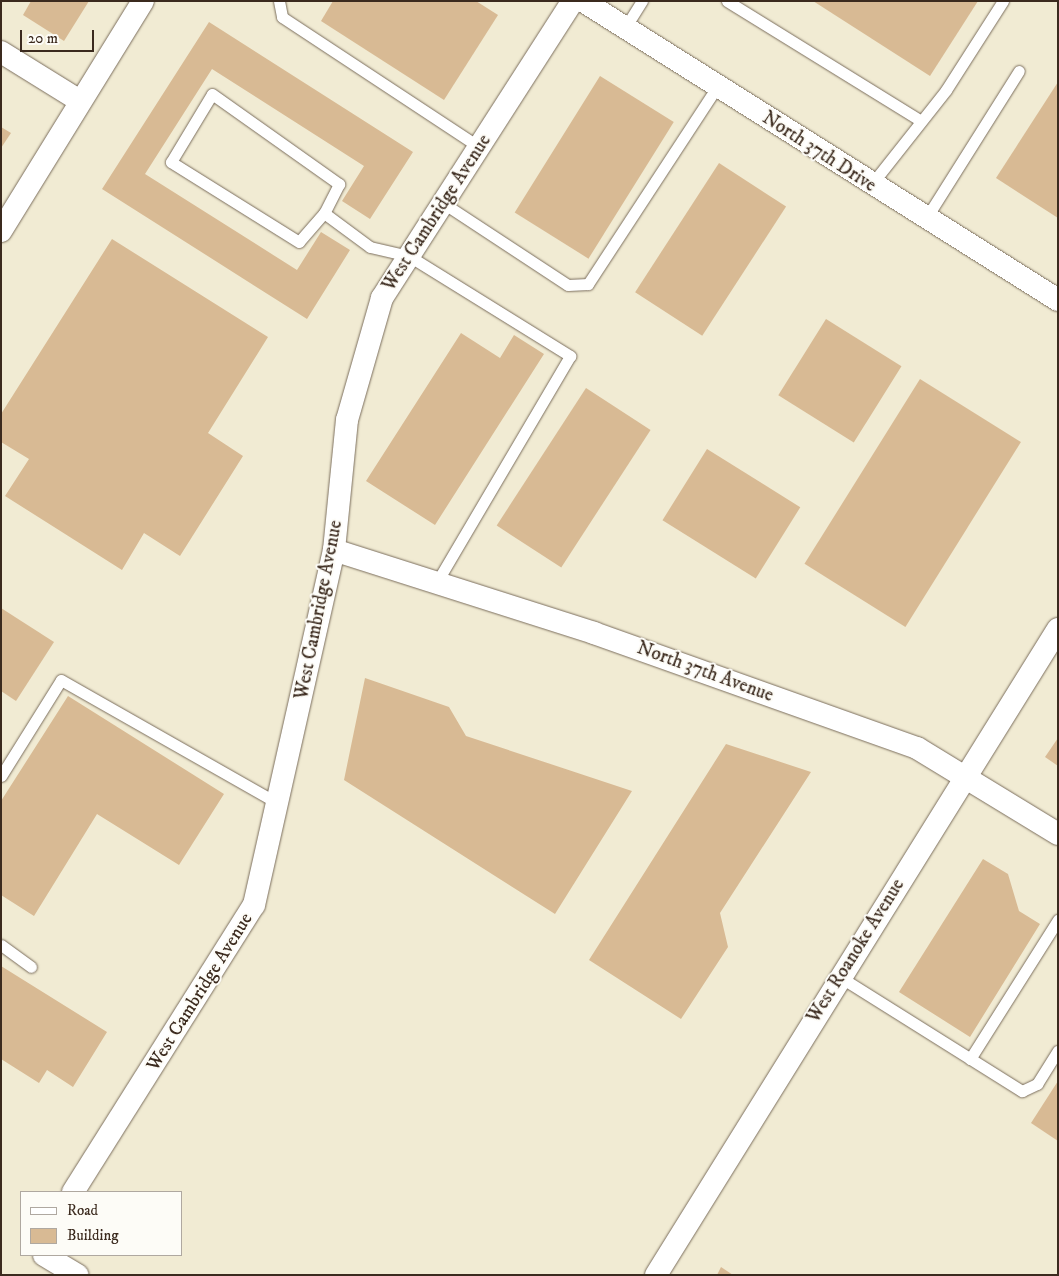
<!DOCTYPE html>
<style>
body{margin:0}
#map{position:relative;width:1059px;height:1276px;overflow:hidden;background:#f1ebd3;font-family:"IM FELL DW Pica",serif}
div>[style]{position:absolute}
.building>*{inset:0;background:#d8ba94;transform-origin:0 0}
.roads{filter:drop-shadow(0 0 1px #7b6e5d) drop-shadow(0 0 1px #7b6e5d)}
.lane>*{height:11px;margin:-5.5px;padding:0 5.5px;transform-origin:5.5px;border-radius:5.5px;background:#fff}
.street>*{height:22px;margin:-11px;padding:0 11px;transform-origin:11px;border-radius:11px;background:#fff}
span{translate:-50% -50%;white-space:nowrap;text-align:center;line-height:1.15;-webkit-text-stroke:4px #fdfcf7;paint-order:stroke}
.street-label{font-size:19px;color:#3b2a1e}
.frame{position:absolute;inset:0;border:2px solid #3b2a1e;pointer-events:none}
.legend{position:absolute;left:20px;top:1191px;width:162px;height:65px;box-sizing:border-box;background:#fdfcf7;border:1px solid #afa8a0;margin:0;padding:6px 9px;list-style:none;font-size:15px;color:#3b2a1e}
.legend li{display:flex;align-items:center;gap:10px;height:25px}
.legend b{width:25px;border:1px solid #afa8a0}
.scale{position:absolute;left:20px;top:30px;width:74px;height:22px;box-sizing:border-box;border:2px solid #3b2a1e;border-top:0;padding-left:6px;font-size:15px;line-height:18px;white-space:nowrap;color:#3b2a1e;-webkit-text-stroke:4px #fdfcf7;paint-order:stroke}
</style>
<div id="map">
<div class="building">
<div style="clip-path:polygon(31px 1px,89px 1px,64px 41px,23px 15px)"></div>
<div style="clip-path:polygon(333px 1px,476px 1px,498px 15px,444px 100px,321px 21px)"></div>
<div style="clip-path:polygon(813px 1px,978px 1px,930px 76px)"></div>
<div style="clip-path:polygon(209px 22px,413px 152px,370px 219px,342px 201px,364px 166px,212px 69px,145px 174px,297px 270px,321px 232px,350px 250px,307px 319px,102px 189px)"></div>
<div style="left:600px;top:76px;width:87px;height:161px;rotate:32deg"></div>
<div style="clip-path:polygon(1058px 82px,1058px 218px,996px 178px)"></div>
<div style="clip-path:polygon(1px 127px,11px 133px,1px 148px)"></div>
<div style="left:719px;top:163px;width:80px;height:154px;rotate:33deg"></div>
<div style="clip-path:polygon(112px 239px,268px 337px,208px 433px,243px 456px,180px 556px,144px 533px,122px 570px,5px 496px,29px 459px,1px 442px,1px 414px)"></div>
<div style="left:826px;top:319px;width:89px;height:90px;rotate:32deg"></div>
<div style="clip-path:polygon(461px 333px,500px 358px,514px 335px,544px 354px,435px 525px,366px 481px)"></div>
<div style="left:920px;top:379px;width:119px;height:218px;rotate:32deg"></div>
<div style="left:586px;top:388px;width:77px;height:164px;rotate:33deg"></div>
<div style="left:707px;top:449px;width:110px;height:84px;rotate:32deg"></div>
<div style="clip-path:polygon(1px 608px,54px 642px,16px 701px,1px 691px)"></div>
<div style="clip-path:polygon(365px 678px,449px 707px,466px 736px,632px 791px,555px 914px,344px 780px)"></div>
<div style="clip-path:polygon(68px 696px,224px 794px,179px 865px,97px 814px,34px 916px,1px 895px,1px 801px)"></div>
<div style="clip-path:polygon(1058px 738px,1058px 766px,1045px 757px)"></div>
<div style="clip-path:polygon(726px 744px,811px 772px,720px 913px,728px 947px,681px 1019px,589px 960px)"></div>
<div style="clip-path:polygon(983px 859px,1008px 874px,1019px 911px,1040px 924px,970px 1037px,899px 992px)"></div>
<div style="clip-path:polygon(1px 966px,107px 1032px,73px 1087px,47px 1070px,39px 1083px,1px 1059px)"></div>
<div style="clip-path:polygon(1058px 1081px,1058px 1141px,1031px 1123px)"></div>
<div style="clip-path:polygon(721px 1267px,733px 1275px,717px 1275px)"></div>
</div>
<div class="roads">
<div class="lane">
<div style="left:279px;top:1px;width:16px;rotate:79deg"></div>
<div style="left:282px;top:17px;width:236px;rotate:33.4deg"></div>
<div style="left:727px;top:1px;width:228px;rotate:31.7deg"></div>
<div style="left:625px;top:28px;width:32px;rotate:-58deg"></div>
<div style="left:871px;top:185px;width:121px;rotate:-51.7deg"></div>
<div style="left:946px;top:90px;width:106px;rotate:-57.4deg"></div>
<div style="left:443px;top:203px;width:149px;rotate:33.3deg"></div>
<div style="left:568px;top:285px;width:20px;rotate:-3deg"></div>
<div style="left:588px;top:284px;width:235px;rotate:-56.8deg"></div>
<div style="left:324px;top:213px;width:38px;rotate:131deg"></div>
<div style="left:299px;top:242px;width:151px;rotate:-148deg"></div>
<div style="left:171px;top:162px;width:79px;rotate:-58.9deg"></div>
<div style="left:212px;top:94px;width:156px;rotate:35.3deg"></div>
<div style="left:339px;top:184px;width:33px;rotate:117deg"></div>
<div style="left:324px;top:213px;width:57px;rotate:36.5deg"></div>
<div style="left:370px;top:247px;width:40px;rotate:13deg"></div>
<div style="left:409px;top:256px;width:190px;rotate:31.8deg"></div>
<div style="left:570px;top:356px;width:262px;rotate:120.5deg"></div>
<div style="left:925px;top:220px;width:176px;rotate:-57.8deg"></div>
<div style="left:1px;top:776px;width:113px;rotate:-58deg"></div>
<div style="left:61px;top:680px;width:251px;rotate:29.6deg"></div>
<div style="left:1px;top:945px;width:37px;rotate:36deg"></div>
<div style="left:840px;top:977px;width:215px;rotate:32.1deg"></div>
<div style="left:1022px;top:1091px;width:17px;rotate:-25deg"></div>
<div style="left:1037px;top:1084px;width:39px;rotate:-58deg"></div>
<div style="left:970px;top:1059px;width:165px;rotate:-57.7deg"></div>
</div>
<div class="street">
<div style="left:583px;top:1px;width:561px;rotate:32.19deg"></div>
<div style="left:1px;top:52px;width:93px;rotate:31.8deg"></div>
<div style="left:1px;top:231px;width:270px;rotate:-58.3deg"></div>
<div style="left:334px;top:550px;width:273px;rotate:17.7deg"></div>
<div style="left:594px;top:633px;width:343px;rotate:19.6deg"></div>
<div style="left:917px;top:748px;width:165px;rotate:31.4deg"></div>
<div style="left:73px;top:1192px;width:339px;rotate:-57.8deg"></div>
<div style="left:254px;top:905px;width:364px;rotate:-77.3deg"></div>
<div style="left:334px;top:550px;width:131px;rotate:-84.3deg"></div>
<div style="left:347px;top:420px;width:127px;rotate:-74deg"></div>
<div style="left:382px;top:298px;width:353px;rotate:-57.3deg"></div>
<div style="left:44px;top:1255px;width:39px;rotate:31deg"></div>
<div style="left:656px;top:1275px;width:761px;rotate:-58.11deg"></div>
</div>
</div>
<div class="street-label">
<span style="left:819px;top:152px;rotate:33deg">North 37th Drive</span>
<span style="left:437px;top:213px;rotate:-57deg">West Cambridge Avenue</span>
<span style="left:319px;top:610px;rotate:-79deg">West Cambridge Avenue</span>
<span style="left:705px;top:672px;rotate:20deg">North 37th Avenue</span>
<span style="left:856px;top:951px;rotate:-58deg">West Roanoke Avenue</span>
<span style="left:200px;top:992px;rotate:-58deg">West Cambridge Avenue</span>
</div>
<div class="frame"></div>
<ul class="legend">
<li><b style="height:6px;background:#fff"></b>Road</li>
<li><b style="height:14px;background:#d8ba94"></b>Building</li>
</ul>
<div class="scale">20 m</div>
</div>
